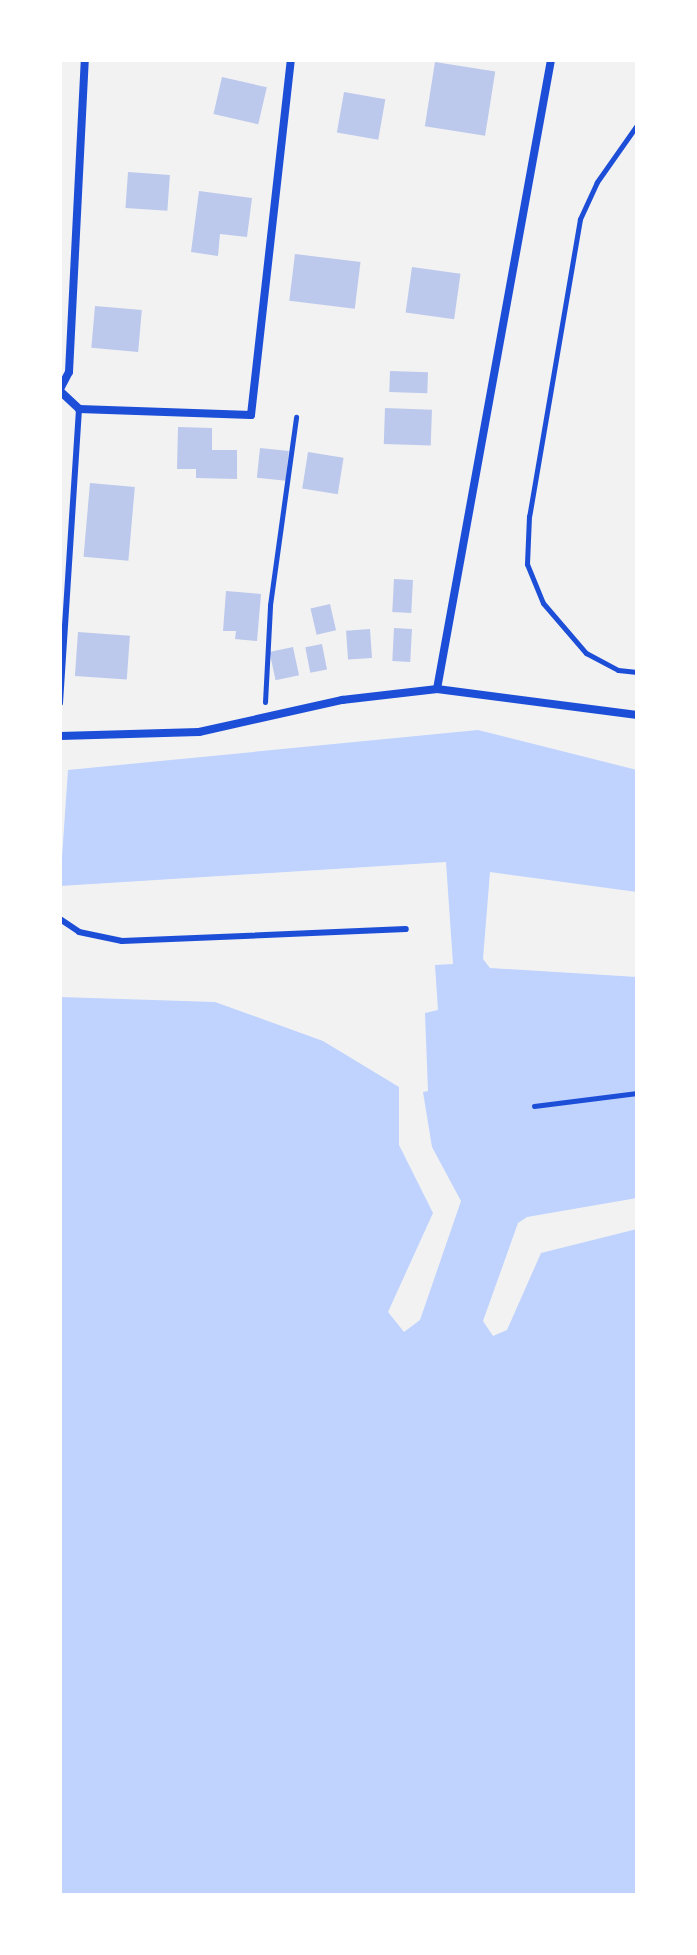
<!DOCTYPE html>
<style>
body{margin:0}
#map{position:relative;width:697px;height:1955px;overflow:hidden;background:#f2f2f2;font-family:Quicksand,sans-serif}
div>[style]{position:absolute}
.water>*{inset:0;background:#bfd3fe}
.building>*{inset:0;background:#bdc9ec;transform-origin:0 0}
.path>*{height:5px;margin:-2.5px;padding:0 2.5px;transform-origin:2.5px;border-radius:2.5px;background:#1d4ed8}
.service>*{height:6px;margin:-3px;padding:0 3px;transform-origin:3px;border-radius:3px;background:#1d4ed8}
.minor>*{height:8px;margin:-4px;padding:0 4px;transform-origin:4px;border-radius:4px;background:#1d4ed8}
span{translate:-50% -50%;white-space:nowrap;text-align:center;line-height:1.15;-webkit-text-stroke:6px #fff;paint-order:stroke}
.frame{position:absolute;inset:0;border:62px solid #fff;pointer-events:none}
</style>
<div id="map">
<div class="water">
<div style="clip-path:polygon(478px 730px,637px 770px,637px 892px,490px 872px,483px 959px,490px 968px,637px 977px,637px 1198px,527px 1217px,518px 1223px,483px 1321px,493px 1336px,507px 1330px,541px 1253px,637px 1229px,637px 1895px,60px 1895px,60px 997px,215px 1002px,323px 1041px,399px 1087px,399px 1145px,433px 1213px,388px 1312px,404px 1332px,420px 1320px,461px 1201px,432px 1147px,423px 1092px,428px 1091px,425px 1013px,438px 1010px,435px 965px,453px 964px,446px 862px,60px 886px,68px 770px)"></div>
</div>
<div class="building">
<div style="left:435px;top:62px;width:61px;height:65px;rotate:9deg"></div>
<div style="left:222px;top:77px;width:46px;height:38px;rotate:13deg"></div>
<div style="left:344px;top:92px;width:42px;height:41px;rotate:10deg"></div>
<div style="left:128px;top:172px;width:42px;height:36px;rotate:4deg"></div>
<div style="clip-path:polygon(199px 191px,252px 198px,247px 237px,220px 234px,218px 256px,191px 252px)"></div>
<div style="left:295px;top:254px;width:66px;height:47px;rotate:7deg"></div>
<div style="left:412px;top:267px;width:49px;height:46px;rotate:8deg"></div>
<div style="left:95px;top:306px;width:47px;height:42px;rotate:5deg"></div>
<div style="left:390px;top:371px;width:38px;height:21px;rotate:2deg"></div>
<div style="left:385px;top:408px;width:47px;height:36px;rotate:2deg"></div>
<div style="clip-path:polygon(178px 427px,212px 428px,212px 450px,237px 450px,237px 479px,196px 478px,196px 469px,177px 469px)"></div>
<div style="left:260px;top:448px;width:29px;height:30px;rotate:6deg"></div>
<div style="left:308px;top:452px;width:36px;height:37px;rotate:9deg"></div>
<div style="left:90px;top:483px;width:45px;height:74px;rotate:5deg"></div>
<div style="left:394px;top:579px;width:19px;height:33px;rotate:3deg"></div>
<div style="clip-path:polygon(226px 591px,261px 594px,257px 641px,235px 639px,236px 631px,223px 631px)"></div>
<div style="left:330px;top:604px;width:27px;height:20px;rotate:77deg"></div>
<div style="left:394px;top:628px;width:18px;height:33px;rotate:3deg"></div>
<div style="left:370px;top:629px;width:29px;height:24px;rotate:86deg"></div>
<div style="left:78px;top:632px;width:52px;height:44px;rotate:4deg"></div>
<div style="left:322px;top:644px;width:26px;height:17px;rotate:79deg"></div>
<div style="left:293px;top:647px;width:29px;height:24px;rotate:78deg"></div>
</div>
<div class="path">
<div style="left:637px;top:125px;width:70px;rotate:125.1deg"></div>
<div style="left:597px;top:182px;width:41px;rotate:114.7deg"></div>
<div style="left:580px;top:219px;width:301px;rotate:99.7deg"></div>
<div style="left:529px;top:516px;width:48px;rotate:92.4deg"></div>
<div style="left:527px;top:564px;width:42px;rotate:67.7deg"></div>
<div style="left:543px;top:603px;width:66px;rotate:49.3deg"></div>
<div style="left:586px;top:653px;width:36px;rotate:28deg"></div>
<div style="left:618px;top:670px;width:19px;rotate:6deg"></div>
<div style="left:265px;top:702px;width:97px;rotate:-87deg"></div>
<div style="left:270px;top:605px;width:190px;rotate:-82.1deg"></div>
<div style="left:534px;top:1106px;width:104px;rotate:-7.2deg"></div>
</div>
<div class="service">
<div style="left:60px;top:703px;width:295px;rotate:-86.3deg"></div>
<div style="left:60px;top:919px;width:23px;rotate:34deg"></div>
<div style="left:79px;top:932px;width:44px;rotate:11.8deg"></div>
<div style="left:122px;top:941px;width:284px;rotate:-2.4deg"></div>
</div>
<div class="minor">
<div style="left:60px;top:389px;width:19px;rotate:-62deg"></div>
<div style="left:69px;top:372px;width:312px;rotate:-87.1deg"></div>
<div style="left:60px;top:391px;width:26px;rotate:43deg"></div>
<div style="left:79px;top:409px;width:172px;rotate:2deg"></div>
<div style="left:251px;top:415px;width:357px;rotate:-83.6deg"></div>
<div style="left:437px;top:689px;width:639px;rotate:-79.73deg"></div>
<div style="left:60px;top:736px;width:139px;rotate:-1.6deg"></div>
<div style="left:199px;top:732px;width:147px;rotate:-12.6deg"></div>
<div style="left:342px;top:700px;width:96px;rotate:-6.6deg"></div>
<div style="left:437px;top:689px;width:202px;rotate:7.4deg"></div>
</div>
<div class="frame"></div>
</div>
